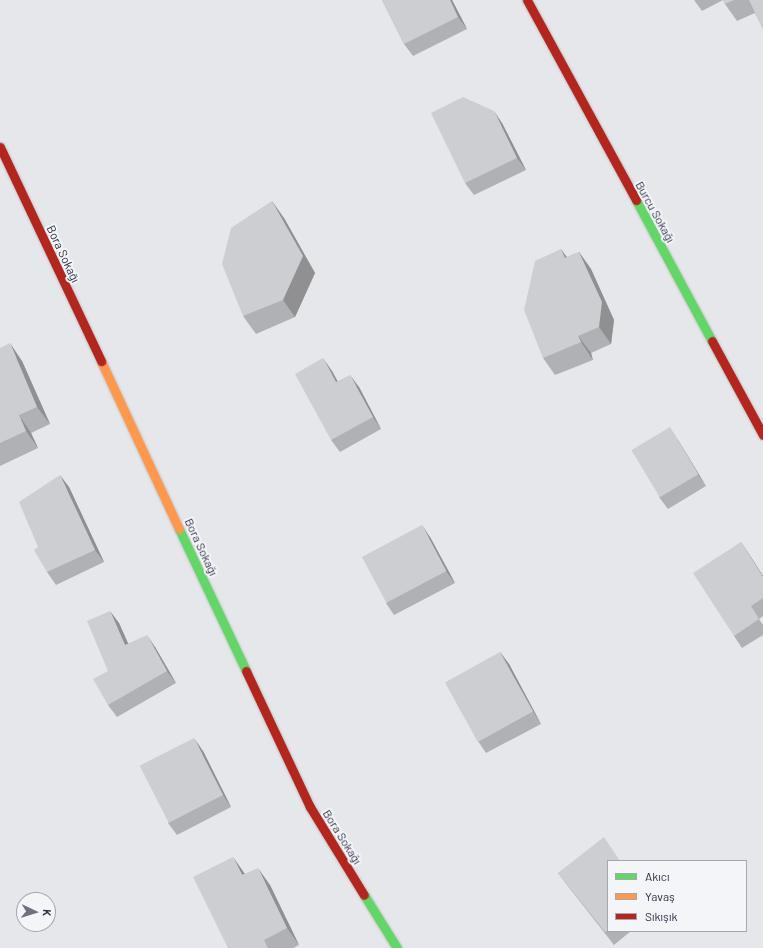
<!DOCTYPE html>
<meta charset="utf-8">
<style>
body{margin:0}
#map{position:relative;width:763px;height:948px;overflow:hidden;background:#e6e7ea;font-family:Barlow,sans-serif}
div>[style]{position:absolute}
.roads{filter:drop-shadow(0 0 1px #c3c4c8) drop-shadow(0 0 1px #c3c4c8)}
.fast>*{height:9px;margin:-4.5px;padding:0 4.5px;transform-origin:4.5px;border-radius:4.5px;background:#63d668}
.slow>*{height:9px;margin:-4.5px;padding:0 4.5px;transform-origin:4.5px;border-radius:4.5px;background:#ff974d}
.jam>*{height:9px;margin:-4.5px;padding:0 4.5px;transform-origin:4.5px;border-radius:4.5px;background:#b3261e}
.wall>*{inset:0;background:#b0b1b5}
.shaded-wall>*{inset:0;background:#909093}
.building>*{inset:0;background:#cdced2;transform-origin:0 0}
span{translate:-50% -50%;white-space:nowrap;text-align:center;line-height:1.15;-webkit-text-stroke:4px #f4f5f9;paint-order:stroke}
.street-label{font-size:12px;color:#2c3044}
.legend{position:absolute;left:607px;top:860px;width:140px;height:72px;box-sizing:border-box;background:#f4f5f9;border:1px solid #a4a6b1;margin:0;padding:5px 7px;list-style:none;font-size:12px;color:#2c3044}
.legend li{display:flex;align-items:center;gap:8px;height:20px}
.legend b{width:20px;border:1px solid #a4a6b1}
.north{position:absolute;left:16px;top:892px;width:40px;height:40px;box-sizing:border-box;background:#f4f5f9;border:1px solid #a4a6b1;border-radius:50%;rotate:94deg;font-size:11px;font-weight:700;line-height:16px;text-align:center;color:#2c3044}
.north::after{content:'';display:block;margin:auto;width:14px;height:18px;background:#6d707e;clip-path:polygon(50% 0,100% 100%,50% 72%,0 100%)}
</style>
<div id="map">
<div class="roads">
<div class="fast">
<div style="left:636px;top:200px;width:160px;rotate:61.7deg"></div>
<div style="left:179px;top:529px;width:157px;rotate:64.7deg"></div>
<div style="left:364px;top:895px;width:62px;rotate:58.1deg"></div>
</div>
<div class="slow">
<div style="left:101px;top:361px;width:185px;rotate:65.1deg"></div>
</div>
<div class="jam">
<div style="left:527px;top:0;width:228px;rotate:61.4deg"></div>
<div style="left:0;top:147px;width:237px;rotate:64.7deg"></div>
<div style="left:712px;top:341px;width:107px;rotate:61.5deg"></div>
<div style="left:246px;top:671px;width:150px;rotate:64.8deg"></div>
<div style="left:310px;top:807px;width:103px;rotate:58.5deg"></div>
</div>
</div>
<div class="wall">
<div style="clip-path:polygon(382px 0,452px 0,467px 29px,413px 56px,404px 44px)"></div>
<div style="clip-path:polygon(694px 0,763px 0,763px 29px,755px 13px,737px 21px,725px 4px,723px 0,702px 11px)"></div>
<div style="clip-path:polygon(502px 123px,526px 170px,474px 195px,465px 183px)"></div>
<div style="clip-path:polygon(284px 218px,315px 273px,295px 317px,256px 334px,243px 316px)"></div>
<div style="clip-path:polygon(561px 249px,567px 257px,579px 252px,591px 269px,614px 320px,611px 344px,591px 353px,593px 360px,555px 375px,543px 358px)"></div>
<div style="clip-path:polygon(0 348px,22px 361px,50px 424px,31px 433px,38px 448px,0 466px)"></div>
<div style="clip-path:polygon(332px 371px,338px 382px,359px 387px,381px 429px,340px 452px,331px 440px)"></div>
<div style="clip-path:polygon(678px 440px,706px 486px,668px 509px,659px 497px)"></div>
<div style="clip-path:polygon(69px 487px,104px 562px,56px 585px,47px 572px,38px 547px)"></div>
<div style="clip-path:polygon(430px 537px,455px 583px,394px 615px,386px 603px)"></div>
<div style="clip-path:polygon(741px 542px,763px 576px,763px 616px,759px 619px,763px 625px,763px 635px,742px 648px,734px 636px)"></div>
<div style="clip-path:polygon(119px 623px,128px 643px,155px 647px,176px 683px,117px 717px,108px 705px,108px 671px)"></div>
<div style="clip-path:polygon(500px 652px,509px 664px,541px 724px,486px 753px,478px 741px)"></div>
<div style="clip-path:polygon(203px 751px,231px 807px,177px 835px,168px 823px)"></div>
<div style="clip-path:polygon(608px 861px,608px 931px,631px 931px,614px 945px,567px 885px,558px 873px)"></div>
<div style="clip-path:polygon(245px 874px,270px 885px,299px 945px,293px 948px,228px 948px)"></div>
</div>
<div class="shaded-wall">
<div style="clip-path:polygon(450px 0,452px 0,467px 29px,458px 17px)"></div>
<div style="clip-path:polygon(494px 111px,502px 123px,526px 170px,517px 158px)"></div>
<div style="clip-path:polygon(272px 201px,284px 218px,315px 273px,295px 317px,283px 300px)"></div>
<div style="clip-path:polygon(561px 249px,573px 267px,565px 258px)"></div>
<div style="clip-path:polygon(579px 252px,591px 269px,614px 320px,611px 344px,599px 327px)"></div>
<div style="clip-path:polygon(578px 336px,591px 353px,593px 360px,581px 342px)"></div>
<div style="clip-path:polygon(10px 343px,22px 361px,50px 424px,37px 407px)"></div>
<div style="clip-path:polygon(323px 358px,332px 371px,345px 395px,336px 382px)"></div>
<div style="clip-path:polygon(350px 375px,359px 387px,381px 429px,373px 417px)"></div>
<div style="clip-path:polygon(19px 415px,31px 433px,38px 448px,26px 431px)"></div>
<div style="clip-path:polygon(670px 427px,678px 440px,706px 486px,698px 474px)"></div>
<div style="clip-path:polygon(60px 475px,69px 487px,104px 562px,95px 550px)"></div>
<div style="clip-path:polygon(422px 525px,430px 537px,455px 583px,446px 571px)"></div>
<div style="clip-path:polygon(741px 542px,749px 554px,763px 576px,763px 577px)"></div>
<div style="clip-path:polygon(110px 611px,119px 623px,134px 657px,125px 645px)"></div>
<div style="clip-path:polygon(147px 635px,155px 647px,176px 683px,167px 671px)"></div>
<div style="clip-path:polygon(500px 652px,509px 664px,541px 724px,533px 711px)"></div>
<div style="clip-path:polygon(194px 738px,203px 751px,231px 807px,223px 795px)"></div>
<div style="clip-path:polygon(233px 857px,245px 874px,242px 875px)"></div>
<div style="clip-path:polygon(258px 868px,270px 885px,299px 945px,287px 928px)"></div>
</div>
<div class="building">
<div style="clip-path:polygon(382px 0,450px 0,458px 17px,404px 44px)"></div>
<div style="clip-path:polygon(723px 0,734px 0,725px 4px)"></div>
<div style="clip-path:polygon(749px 0,763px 0,763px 29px)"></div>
<div style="clip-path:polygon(463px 97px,494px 111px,517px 158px,465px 183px,431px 113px)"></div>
<div style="clip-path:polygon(272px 201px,303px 256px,283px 300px,243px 316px,222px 264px,231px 228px)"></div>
<div style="clip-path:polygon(561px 249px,565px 258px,579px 252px,602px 302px,599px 327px,578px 336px,581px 342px,543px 358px,524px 310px,535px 261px)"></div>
<div style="clip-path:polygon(10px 343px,37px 407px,19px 415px,26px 431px,0 443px,0 348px)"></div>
<div style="clip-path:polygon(323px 358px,336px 382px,350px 375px,373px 417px,331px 440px,295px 374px)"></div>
<div style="left:670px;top:427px;width:55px;height:45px;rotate:59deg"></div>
<div style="clip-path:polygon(60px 475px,95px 550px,47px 572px,34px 550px,38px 547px,19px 502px)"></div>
<div style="left:422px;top:525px;width:52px;height:68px;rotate:62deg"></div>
<div style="clip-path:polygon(741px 542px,763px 577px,763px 598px,751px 606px,759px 619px,734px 636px,693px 573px)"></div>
<div style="clip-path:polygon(110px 611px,125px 645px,147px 635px,167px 671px,108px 705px,93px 679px,108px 671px,87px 621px)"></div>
<div style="left:500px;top:652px;width:68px;height:63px;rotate:61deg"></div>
<div style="left:194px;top:738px;width:64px;height:61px;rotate:63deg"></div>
<div style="clip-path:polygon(604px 837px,620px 861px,608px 861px,608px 930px,605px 932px,558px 873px)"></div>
<div style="clip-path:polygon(233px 857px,242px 875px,258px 868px,287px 928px,264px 940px,268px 948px,228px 948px,193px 877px)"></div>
</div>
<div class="street-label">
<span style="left:655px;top:212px;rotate:61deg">Burcu Sokağı</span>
<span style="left:63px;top:254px;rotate:65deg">Bora Sokağı</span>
<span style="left:201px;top:547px;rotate:65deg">Bora Sokağı</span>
<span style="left:342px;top:837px;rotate:58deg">Bora Sokağı</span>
</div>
<ul class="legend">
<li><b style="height:5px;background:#63d668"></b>Akıcı</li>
<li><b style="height:5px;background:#ff974d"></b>Yavaş</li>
<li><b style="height:5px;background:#b3261e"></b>Sıkışık</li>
</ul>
<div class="north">K</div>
</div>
